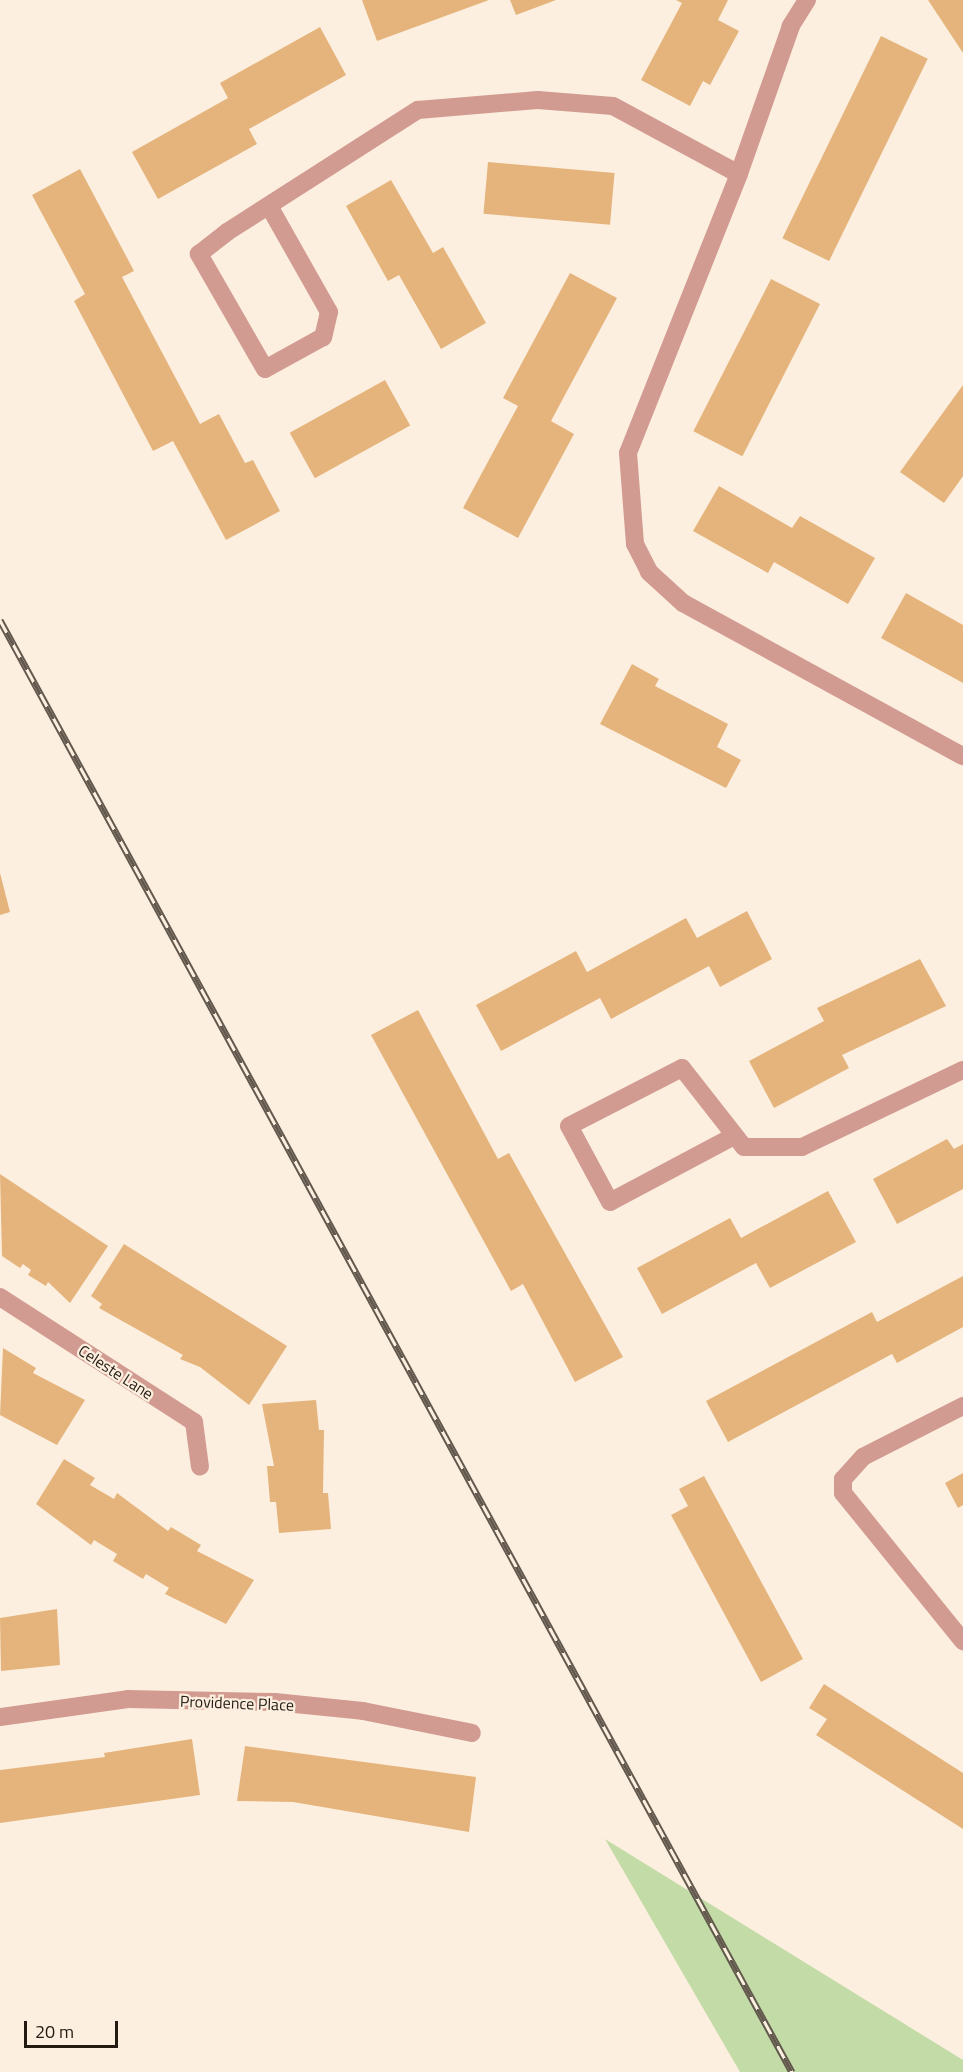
<!DOCTYPE html>
<style>
body{margin:0}
#map{position:relative;width:963px;height:2072px;overflow:hidden;background:#fdefdf;font-family:"Titillium Web",sans-serif}
div>[style]{position:absolute}
.green>*{inset:0;background:#c3dca7}
.building>*{inset:0;background:#e5b47c;transform-origin:0 0}
.minor>*{height:18px;margin:-9px;padding:0 9px;transform-origin:9px;border-radius:9px;background:#d29b92}
.rail>*{height:7px;margin-top:-3.5px;transform-origin:0;background:repeating-linear-gradient(90deg,#fdefdf 0 14px,#62584d 0 28px);box-sizing:border-box;border-block:2px solid #62584d}
span{translate:-50% -50%;white-space:nowrap;text-align:center;line-height:1.15;-webkit-text-stroke:4.5px #fdefdf;paint-order:stroke}
.street-label{font-size:16px;color:#231b12}
.scale{position:absolute;left:24px;top:2021px;width:94px;height:27px;box-sizing:border-box;border:3px solid #231b12;border-top:0;padding-left:8px;font-size:18px;line-height:21px;white-space:nowrap;color:#231b12;-webkit-text-stroke:4px #fdefdf;paint-order:stroke}
</style>
<div id="map">
<div class="green">
<div style="clip-path:polygon(605px 1839px,963px 2060px,963px 2072px,740px 2072px)"></div>
</div>
<div class="building">
<div style="clip-path:polygon(362px 0,489px 0,377px 41px)"></div>
<div style="clip-path:polygon(510px 0,556px 0,516px 15px)"></div>
<div style="clip-path:polygon(676px 0,728px 0,718px 20px,739px 31px,710px 85px,703px 81px,690px 106px,641px 80px,682px 3px)"></div>
<div style="clip-path:polygon(928px 0,963px 0,963px 53px)"></div>
<div style="clip-path:polygon(320px 27px,346px 75px,249px 129px,257px 144px,158px 199px,132px 152px,228px 98px,220px 83px)"></div>
<div style="left:881px;top:36px;width:52px;height:225px;rotate:26deg"></div>
<div style="left:488px;top:162px;width:127px;height:52px;rotate:5deg"></div>
<div style="clip-path:polygon(80px 169px,134px 271px,122px 277px,200px 424px,219px 414px,245px 463px,253px 460px,280px 511px,226px 540px,173px 441px,153px 451px,74px 301px,85px 294px,32px 195px)"></div>
<div style="clip-path:polygon(391px 180px,433px 253px,443px 247px,486px 323px,441px 349px,399px 275px,388px 281px,346px 206px)"></div>
<div style="clip-path:polygon(570px 273px,617px 298px,551px 421px,574px 434px,518px 538px,463px 508px,518px 406px,503px 398px)"></div>
<div style="left:771px;top:279px;width:55px;height:171px;rotate:27deg"></div>
<div style="left:385px;top:380px;width:52px;height:109px;rotate:61deg"></div>
<div style="clip-path:polygon(963px 385px,963px 476px,944px 503px,900px 472px)"></div>
<div style="clip-path:polygon(719px 486px,792px 528px,800px 516px,875px 558px,848px 604px,774px 562px,768px 573px,693px 531px)"></div>
<div style="clip-path:polygon(906px 593px,963px 625px,963px 683px,881px 638px)"></div>
<div style="clip-path:polygon(632px 664px,659px 679px,655px 686px,728px 724px,717px 747px,741px 760px,726px 788px,600px 724px)"></div>
<div style="clip-path:polygon(0 873px,10px 912px,0 915px)"></div>
<div style="clip-path:polygon(747px 911px,772px 959px,720px 987px,709px 966px,611px 1019px,600px 998px,501px 1051px,476px 1005px,576px 951px,587px 972px,686px 918px,697px 938px)"></div>
<div style="clip-path:polygon(920px 959px,946px 1006px,842px 1055px,849px 1068px,774px 1108px,749px 1061px,824px 1021px,817px 1008px)"></div>
<div style="clip-path:polygon(418px 1010px,498px 1159px,509px 1153px,623px 1357px,575px 1382px,523px 1284px,511px 1291px,371px 1035px)"></div>
<div style="clip-path:polygon(947px 1139px,954px 1149px,963px 1144px,963px 1189px,897px 1224px,873px 1179px)"></div>
<div style="clip-path:polygon(0 1174px,108px 1246px,70px 1303px,48px 1282px,46px 1286px,28px 1275px,31px 1270px,23px 1264px,20px 1268px,2px 1256px)"></div>
<div style="clip-path:polygon(828px 1191px,856px 1242px,770px 1288px,756px 1263px,662px 1314px,637px 1268px,730px 1218px,741px 1238px)"></div>
<div style="clip-path:polygon(124px 1244px,287px 1346px,249px 1405px,200px 1367px,180px 1359px,183px 1355px,99px 1308px,102px 1304px,91px 1296px)"></div>
<div style="clip-path:polygon(963px 1276px,963px 1327px,897px 1363px,892px 1354px,728px 1442px,706px 1401px,872px 1312px,877px 1322px)"></div>
<div style="clip-path:polygon(3px 1348px,36px 1368px,33px 1373px,85px 1400px,57px 1445px,0 1415px)"></div>
<div style="clip-path:polygon(316px 1400px,319px 1430px,324px 1430px,323px 1493px,328px 1493px,331px 1529px,279px 1533px,276px 1502px,270px 1502px,267px 1466px,274px 1466px,262px 1404px)"></div>
<div style="clip-path:polygon(64px 1459px,95px 1478px,90px 1485px,114px 1499px,117px 1493px,168px 1531px,171px 1527px,201px 1545px,197px 1551px,254px 1580px,226px 1624px,165px 1594px,169px 1588px,146px 1574px,143px 1579px,113px 1561px,117px 1554px,94px 1540px,91px 1545px,36px 1504px)"></div>
<div style="clip-path:polygon(963px 1473px,963px 1505px,958px 1508px,945px 1483px)"></div>
<div style="clip-path:polygon(704px 1476px,803px 1659px,761px 1682px,671px 1515px,688px 1506px,679px 1489px)"></div>
<div style="clip-path:polygon(57px 1609px,60px 1665px,1px 1671px,0 1618px)"></div>
<div style="clip-path:polygon(824px 1684px,963px 1773px,963px 1829px,816px 1735px,827px 1719px,809px 1708px)"></div>
<div style="clip-path:polygon(192px 1739px,200px 1795px,0 1823px,0 1770px,105px 1757px,104px 1753px)"></div>
<div style="clip-path:polygon(245px 1746px,476px 1777px,469px 1832px,293px 1802px,237px 1801px)"></div>
</div>
<div class="minor">
<div style="left:807px;top:0;width:31px;rotate:122deg"></div>
<div style="left:791px;top:26px;width:157px;rotate:109.4deg"></div>
<div style="left:739px;top:174px;width:300px;rotate:111.7deg"></div>
<div style="left:628px;top:453px;width:91px;rotate:85.6deg"></div>
<div style="left:635px;top:544px;width:31px;rotate:63deg"></div>
<div style="left:649px;top:572px;width:46px;rotate:42.4deg"></div>
<div style="left:683px;top:603px;width:319px;rotate:28.7deg"></div>
<div style="left:269px;top:206px;width:122px;rotate:60.5deg"></div>
<div style="left:329px;top:312px;width:26px;rotate:103deg"></div>
<div style="left:323px;top:337px;width:66px;rotate:151.1deg"></div>
<div style="left:265px;top:369px;width:133px;rotate:-119.9deg"></div>
<div style="left:199px;top:254px;width:36px;rotate:-38deg"></div>
<div style="left:227px;top:232px;width:227px;rotate:-32.6deg"></div>
<div style="left:418px;top:110px;width:120px;rotate:-4.8deg"></div>
<div style="left:538px;top:100px;width:75px;rotate:4.6deg"></div>
<div style="left:613px;top:106px;width:143px;rotate:28.4deg"></div>
<div style="left:734px;top:1136px;width:140px;rotate:152deg"></div>
<div style="left:610px;top:1202px;width:86px;rotate:-118.3deg"></div>
<div style="left:569px;top:1126px;width:127px;rotate:-27.2deg"></div>
<div style="left:682px;top:1068px;width:100px;rotate:51.9deg"></div>
<div style="left:744px;top:1147px;width:58px"></div>
<div style="left:802px;top:1147px;width:178px;rotate:-25.6deg"></div>
<div style="left:0;top:1297px;width:231px;rotate:32.8deg"></div>
<div style="left:194px;top:1422px;width:45px;rotate:82.4deg"></div>
<div style="left:963px;top:1406px;width:112px;rotate:153deg"></div>
<div style="left:863px;top:1457px;width:30px;rotate:132deg"></div>
<div style="left:843px;top:1479px;width:14px;rotate:90deg"></div>
<div style="left:843px;top:1493px;width:191px;rotate:51deg"></div>
<div style="left:0;top:1717px;width:129px;rotate:-8deg"></div>
<div style="left:128px;top:1699px;width:147px;rotate:1.2deg"></div>
<div style="left:275px;top:1702px;width:88px;rotate:5.8deg"></div>
<div style="left:363px;top:1711px;width:111px;rotate:11.4deg"></div>
</div>
<div class="rail">
<div style="left:0;top:620px;width:1654px;rotate:61.39deg"></div>
</div>
<div class="street-label">
<span style="left:116px;top:1372px;rotate:33deg">Celeste Lane</span>
<span style="left:237px;top:1703px;rotate:2deg">Providence Place</span>
</div>
<div class="scale">20 m</div>
</div>
